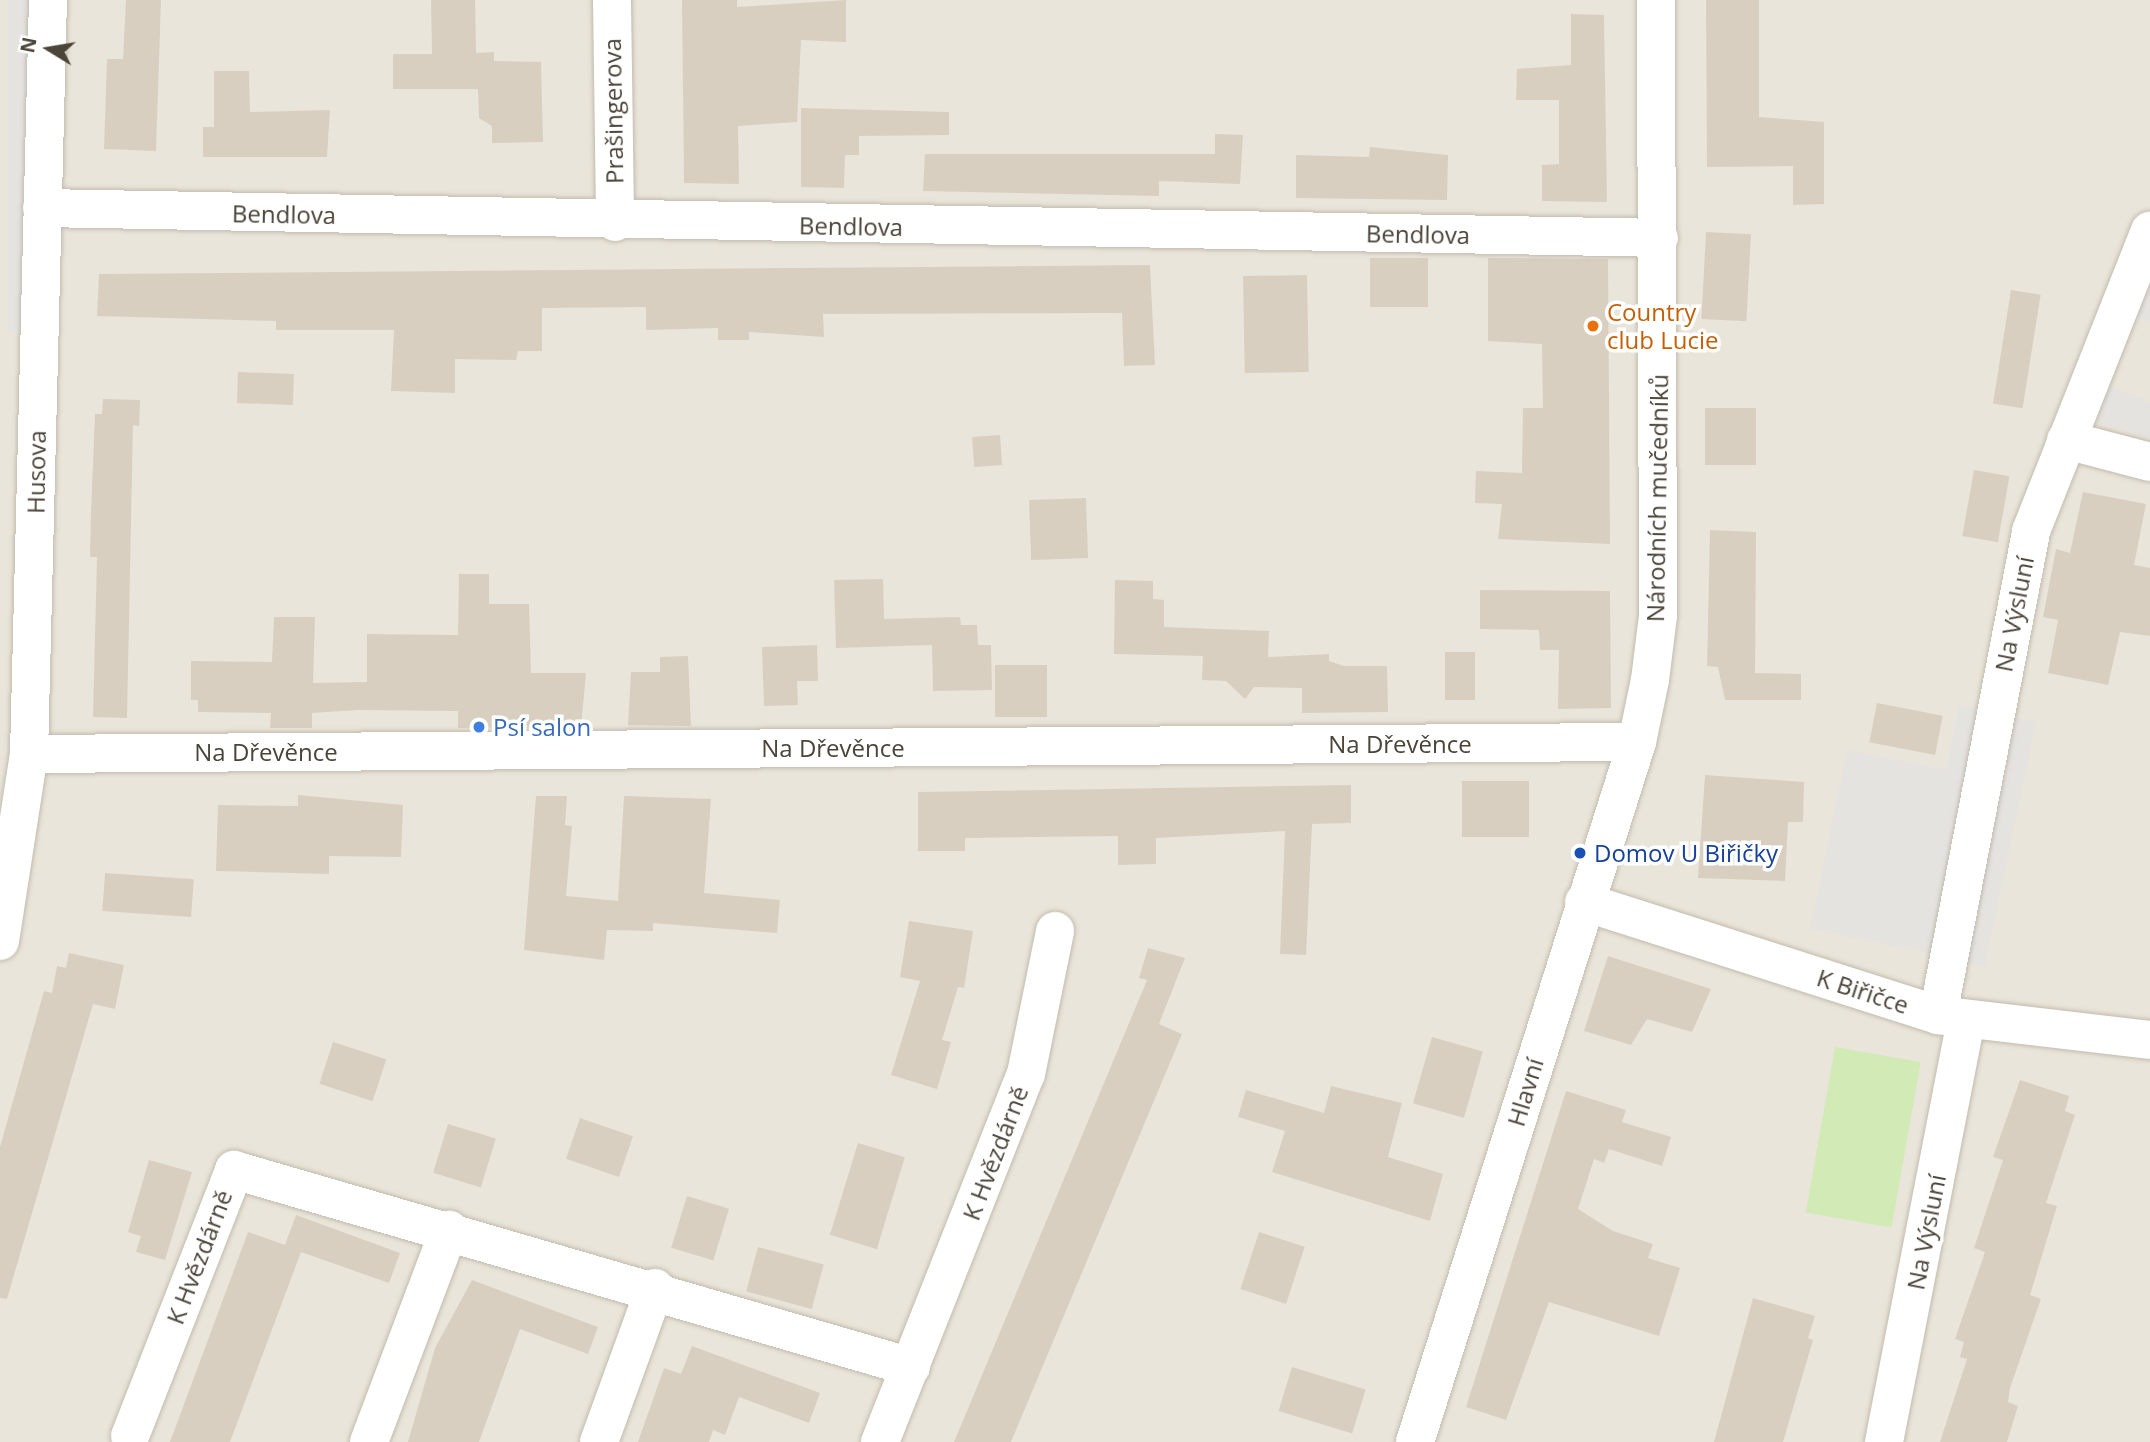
<!DOCTYPE html>
<meta charset="utf-8">
<style>
body{margin:0}
#map{position:relative;width:2150px;height:1442px;overflow:hidden;background:#f6f3ec;font-family:"Open Sans",sans-serif}
div>[style]{position:absolute}
.residential>*{inset:0;background:#eae5da;transform-origin:0 0}
.green>*{inset:0;background:#d2eab5;transform-origin:0 0}
.parking>*{inset:0;background:#e5e3e0;transform-origin:0 0}
.building>*{inset:0;background:#d8cfc1;transform-origin:0 0}
.roads{filter:drop-shadow(0 0 2px #c2bbae) drop-shadow(0 0 2px #c2bbae)}
.minor>*{height:38px;margin:-19px;padding:0 19px;transform-origin:19px;border-radius:19px;background:#fff}
.dots>*{width:19px;height:19px;translate:-50% -50%;box-sizing:border-box;border:4px solid #fff;border-radius:50%}
span{translate:-50% -50%;white-space:nowrap;text-align:center;line-height:1.15;-webkit-text-stroke:7px #fff;paint-order:stroke}
.street-label{font-size:24px;color:#4b4439}
.food-label{font-size:24px;color:#c56008}
.left{translate:0 -50%;text-align:left}
.shop-label{font-size:24px;color:#366cbe}
.transit-label{font-size:24px;color:#164399}
.north{position:absolute;left:14px;top:14px;width:70px;height:70px;-webkit-text-stroke:5px #fff;paint-order:stroke;rotate:281deg;font-size:19px;font-weight:700;line-height:28px;text-align:center;color:#4b4439}
.north::after{content:'';display:block;margin:auto;width:24px;height:32px;background:#4b4439;clip-path:polygon(50% 0,100% 100%,50% 72%,0 100%)}
</style>
<div id="map">
<div class="residential">
<div style="left:0;top:0;width:2150px;height:1442px"></div>
</div>
<div class="green">
<div style="left:1835px;top:1047px;width:87px;height:168px;rotate:10deg"></div>
</div>
<div class="parking">
<div style="left:8px;top:0;width:40px;height:333px"></div>
<div style="clip-path:polygon(2150px 259px,2150px 322px,2127px 313px)"></div>
<div style="clip-path:polygon(2091px 381px,2150px 402px,2150px 439px,2076px 415px)"></div>
<div style="clip-path:polygon(1959px 705px,1982px 710px,1933px 954px,1810px 929px,1847px 750px,1946px 770px)"></div>
<div style="left:2013px;top:717px;width:24px;height:250px;rotate:12deg"></div>
</div>
<div class="building">
<div style="clip-path:polygon(126px 0,161px 0,156px 151px,104px 149px,107px 59px,123px 59px)"></div>
<div style="clip-path:polygon(431px 0,475px 0,476px 53px,494px 52px,494px 61px,541px 62px,543px 142px,492px 143px,492px 126px,479px 118px,478px 89px,393px 89px,393px 54px,432px 54px)"></div>
<div style="clip-path:polygon(682px 0,737px 0,737px 7px,846px 0,846px 42px,801px 40px,797px 122px,738px 126px,739px 184px,684px 183px)"></div>
<div style="clip-path:polygon(1706px 0,1759px 0,1759px 117px,1824px 122px,1824px 204px,1793px 205px,1793px 166px,1707px 167px)"></div>
<div style="clip-path:polygon(1571px 14px,1604px 15px,1607px 202px,1542px 201px,1542px 165px,1559px 164px,1559px 100px,1516px 100px,1517px 69px,1571px 65px)"></div>
<div style="clip-path:polygon(214px 71px,249px 71px,250px 112px,330px 110px,327px 157px,203px 157px,203px 127px,214px 127px)"></div>
<div style="clip-path:polygon(801px 108px,949px 112px,949px 135px,859px 136px,859px 155px,845px 155px,844px 188px,801px 187px)"></div>
<div style="clip-path:polygon(1215px 134px,1243px 135px,1240px 184px,1159px 181px,1159px 196px,923px 191px,925px 154px,1215px 154px)"></div>
<div style="clip-path:polygon(1370px 147px,1448px 155px,1447px 200px,1296px 198px,1296px 155px,1369px 157px)"></div>
<div style="left:1706px;top:232px;width:45px;height:87px;rotate:3deg"></div>
<div style="left:1428px;top:258px;width:49px;height:58px;rotate:90deg"></div>
<div style="clip-path:polygon(1488px 258px,1608px 259px,1610px 544px,1498px 539px,1502px 504px,1475px 503px,1476px 471px,1522px 473px,1523px 408px,1543px 408px,1542px 344px,1488px 341px)"></div>
<div style="clip-path:polygon(1150px 265px,1155px 365px,1124px 366px,1122px 313px,823px 314px,824px 337px,749px 332px,749px 340px,718px 340px,718px 328px,646px 330px,646px 307px,542px 308px,542px 351px,518px 351px,516px 360px,455px 359px,455px 393px,391px 391px,394px 330px,276px 330px,276px 321px,97px 316px,99px 274px)"></div>
<div style="left:1307px;top:275px;width:97px;height:64px;rotate:89deg"></div>
<div style="left:2011px;top:290px;width:30px;height:115px;rotate:9deg"></div>
<div style="left:238px;top:372px;width:56px;height:31px;rotate:2deg"></div>
<div style="clip-path:polygon(103px 399px,140px 400px,139px 426px,133px 425px,127px 718px,93px 717px,97px 557px,90px 557px,91px 512px,95px 414px,102px 414px)"></div>
<div style="left:1705px;top:408px;width:51px;height:57px"></div>
<div style="left:1000px;top:435px;width:30px;height:28px;rotate:86deg"></div>
<div style="left:1974px;top:470px;width:36px;height:67px;rotate:10deg"></div>
<div style="clip-path:polygon(2083px 492px,2146px 504px,2134px 565px,2150px 568px,2150px 636px,2120px 632px,2108px 685px,2048px 673px,2058px 620px,2043px 617px,2056px 549px,2070px 553px)"></div>
<div style="left:1086px;top:498px;width:60px;height:57px;rotate:88deg"></div>
<div style="clip-path:polygon(1710px 530px,1756px 532px,1755px 673px,1801px 674px,1801px 700px,1725px 700px,1718px 667px,1707px 666px)"></div>
<div style="clip-path:polygon(459px 574px,489px 574px,489px 604px,529px 604px,531px 673px,586px 673px,581px 727px,458px 728px,458px 711px,358px 710px,312px 713px,312px 728px,270px 728px,271px 713px,198px 712px,198px 700px,191px 700px,191px 661px,272px 662px,274px 617px,315px 617px,313px 683px,367px 682px,367px 634px,458px 635px)"></div>
<div style="clip-path:polygon(883px 579px,884px 619px,960px 617px,961px 625px,977px 625px,978px 645px,991px 645px,992px 690px,933px 691px,932px 645px,836px 648px,834px 580px)"></div>
<div style="clip-path:polygon(1115px 580px,1153px 581px,1153px 599px,1164px 600px,1164px 627px,1269px 631px,1268px 657px,1329px 654px,1329px 661px,1344px 666px,1387px 666px,1388px 712px,1302px 713px,1302px 688px,1254px 687px,1245px 699px,1226px 681px,1202px 680px,1203px 656px,1114px 654px)"></div>
<div style="clip-path:polygon(1480px 590px,1610px 591px,1611px 708px,1558px 709px,1559px 650px,1540px 650px,1539px 630px,1480px 629px)"></div>
<div style="clip-path:polygon(817px 645px,818px 681px,797px 681px,798px 705px,764px 706px,762px 647px)"></div>
<div style="left:1445px;top:652px;width:30px;height:48px"></div>
<div style="clip-path:polygon(688px 656px,691px 726px,628px 725px,631px 672px,660px 672px,660px 657px)"></div>
<div style="left:995px;top:665px;width:52px;height:52px"></div>
<div style="left:1877px;top:703px;width:67px;height:40px;rotate:11deg"></div>
<div style="clip-path:polygon(1705px 775px,1804px 782px,1803px 822px,1788px 822px,1785px 881px,1698px 878px)"></div>
<div style="left:1529px;top:781px;width:56px;height:67px;rotate:90deg"></div>
<div style="clip-path:polygon(1351px 785px,1351px 823px,1312px 824px,1306px 955px,1280px 954px,1285px 831px,1156px 838px,1156px 864px,1118px 865px,1118px 836px,965px 838px,965px 851px,918px 851px,918px 792px)"></div>
<div style="clip-path:polygon(298px 795px,403px 805px,401px 857px,329px 856px,329px 874px,216px 871px,218px 805px,298px 806px)"></div>
<div style="clip-path:polygon(536px 796px,567px 796px,565px 825px,572px 826px,566px 896px,618px 901px,624px 796px,711px 799px,704px 893px,780px 900px,777px 933px,653px 923px,653px 931px,607px 930px,604px 960px,524px 950px)"></div>
<div style="left:105px;top:873px;width:89px;height:38px;rotate:4deg"></div>
<div style="clip-path:polygon(909px 921px,973px 931px,964px 988px,958px 987px,942px 1040px,951px 1042px,937px 1089px,891px 1075px,920px 981px,900px 977px)"></div>
<div style="clip-path:polygon(1148px 948px,1185px 958px,1159px 1024px,1182px 1034px,1011px 1442px,954px 1442px,1147px 980px,1139px 978px)"></div>
<div style="clip-path:polygon(69px 953px,124px 965px,115px 1009px,93px 1004px,7px 1299px,0 1298px,0 1147px,44px 991px,52px 993px,57px 966px,66px 968px)"></div>
<div style="clip-path:polygon(1608px 956px,1711px 989px,1692px 1032px,1647px 1019px,1631px 1045px,1584px 1031px)"></div>
<div style="left:1432px;top:1037px;width:53px;height:69px;rotate:16deg"></div>
<div style="left:333px;top:1042px;width:56px;height:44px;rotate:18deg"></div>
<div style="clip-path:polygon(2020px 1080px,2069px 1096px,2065px 1111px,2075px 1115px,2046px 1203px,2057px 1206px,2030px 1295px,2041px 1299px,2010px 1388px,2008px 1402px,2018px 1406px,2007px 1442px,1940px 1442px,1967px 1359px,1960px 1357px,1964px 1342px,1955px 1339px,1985px 1252px,1974px 1248px,2003px 1160px,1993px 1157px)"></div>
<div style="clip-path:polygon(1331px 1086px,1402px 1103px,1388px 1157px,1443px 1174px,1430px 1221px,1272px 1172px,1285px 1131px,1238px 1117px,1246px 1090px,1324px 1113px)"></div>
<div style="clip-path:polygon(1566px 1091px,1626px 1110px,1622px 1122px,1671px 1137px,1662px 1166px,1609px 1149px,1604px 1163px,1594px 1159px,1578px 1209px,1613px 1231px,1653px 1244px,1648px 1258px,1680px 1268px,1659px 1336px,1549px 1302px,1506px 1420px,1466px 1407px)"></div>
<div style="left:580px;top:1118px;width:56px;height:43px;rotate:19deg"></div>
<div style="left:448px;top:1124px;width:50px;height:51px;rotate:17deg"></div>
<div style="left:858px;top:1143px;width:49px;height:96px;rotate:17deg"></div>
<div style="clip-path:polygon(149px 1160px,192px 1172px,165px 1260px,136px 1252px,141px 1236px,128px 1232px)"></div>
<div style="left:687px;top:1196px;width:44px;height:54px;rotate:17deg"></div>
<div style="clip-path:polygon(296px 1215px,400px 1253px,389px 1283px,301px 1252px,230px 1442px,170px 1442px,248px 1232px,285px 1245px)"></div>
<div style="left:1259px;top:1232px;width:48px;height:60px;rotate:18deg"></div>
<div style="left:758px;top:1247px;width:68px;height:46px;rotate:15deg"></div>
<div style="clip-path:polygon(472px 1280px,598px 1327px,588px 1354px,520px 1329px,479px 1442px,408px 1442px,435px 1348px)"></div>
<div style="clip-path:polygon(1753px 1298px,1815px 1316px,1808px 1338px,1813px 1340px,1783px 1442px,1714px 1442px)"></div>
<div style="clip-path:polygon(692px 1346px,820px 1393px,809px 1423px,739px 1397px,725px 1435px,713px 1430px,709px 1442px,638px 1442px,664px 1368px,681px 1374px)"></div>
<div style="left:1292px;top:1367px;width:77px;height:46px;rotate:17deg"></div>
</div>
<div class="roads">
<div class="minor">
<div style="left:612px;top:0;width:222px;rotate:89.2deg"></div>
<div style="left:42px;top:208px;width:1617px;rotate:1.06deg"></div>
<div style="left:2066px;top:440px;width:87px;rotate:14.7deg"></div>
<div style="left:29px;top:754px;width:1608px;rotate:-0.43deg"></div>
<div style="left:1584px;top:902px;width:372px;rotate:17.7deg"></div>
<div style="left:1938px;top:1015px;width:213px;rotate:6.7deg"></div>
<div style="left:0;top:941px;width:189px;rotate:-81.2deg"></div>
<div style="left:29px;top:754px;width:754px;rotate:-88.56deg"></div>
<div style="left:1938px;top:1015px;width:493px;rotate:-79.1deg"></div>
<div style="left:2031px;top:531px;width:323px;rotate:-68.4deg"></div>
<div style="left:130px;top:1436px;width:286px;rotate:-68.6deg"></div>
<div style="left:234px;top:1170px;width:705px;rotate:16.22deg"></div>
<div style="left:369px;top:1442px;width:227px;rotate:-69.3deg"></div>
<div style="left:599px;top:1442px;width:164px;rotate:-70deg"></div>
<div style="left:880px;top:1442px;width:396px;rotate:-68.4deg"></div>
<div style="left:1026px;top:1074px;width:146px;rotate:-78.5deg"></div>
<div style="left:1415px;top:1442px;width:734px;rotate:-72.4deg"></div>
<div style="left:1637px;top:742px;width:63px;rotate:-78.2deg"></div>
<div style="left:1650px;top:680px;width:64px;rotate:-82.9deg"></div>
<div style="left:1658px;top:616px;width:616px;rotate:-90.19deg"></div>
<div style="left:1884px;top:1442px;width:429px;rotate:-79deg"></div>
</div>
</div>
<div class="dots">
<div style="left:1593px;top:326px;background:#e8710a"></div>
<div style="left:479px;top:727px;background:#3f7fe0"></div>
<div style="left:1580px;top:853px;background:#1a4fb4"></div>
</div>
<div class="street-label">
<span style="left:613px;top:111px;rotate:-91deg">Prašingerova</span>
<span style="left:284px;top:214px;rotate:1deg">Bendlova</span>
<span style="left:851px;top:226px;rotate:1deg">Bendlova</span>
<span style="left:1418px;top:234px;rotate:1deg">Bendlova</span>
<span style="left:36px;top:472px;rotate:-89deg">Husova</span>
<span style="left:1657px;top:498px;rotate:-89deg">Národních mučedníků</span>
<span style="left:2014px;top:614px;rotate:-79deg">Na Výsluní</span>
<span style="left:1400px;top:744px">Na Dřevěnce</span>
<span style="left:833px;top:748px">Na Dřevěnce</span>
<span style="left:266px;top:752px">Na Dřevěnce</span>
<span style="left:1863px;top:991px;rotate:18deg">K Biřičce</span>
<span style="left:1525px;top:1092px;rotate:-73deg">Hlavní</span>
<span style="left:995px;top:1153px;rotate:-69deg">K Hvězdárně</span>
<span style="left:1926px;top:1232px;rotate:-79deg">Na Výsluní</span>
<span style="left:199px;top:1257px;rotate:-69deg">K Hvězdárně</span>
</div>
<div class="food-label">
<span class="left" style="left:1607px;top:326px">Country<br>club Lucie</span>
</div>
<div class="shop-label">
<span class="left" style="left:493px;top:727px">Psí salon</span>
</div>
<div class="transit-label">
<span class="left" style="left:1594px;top:853px">Domov U Biřičky</span>
</div>
<div class="north">N</div>
</div>
